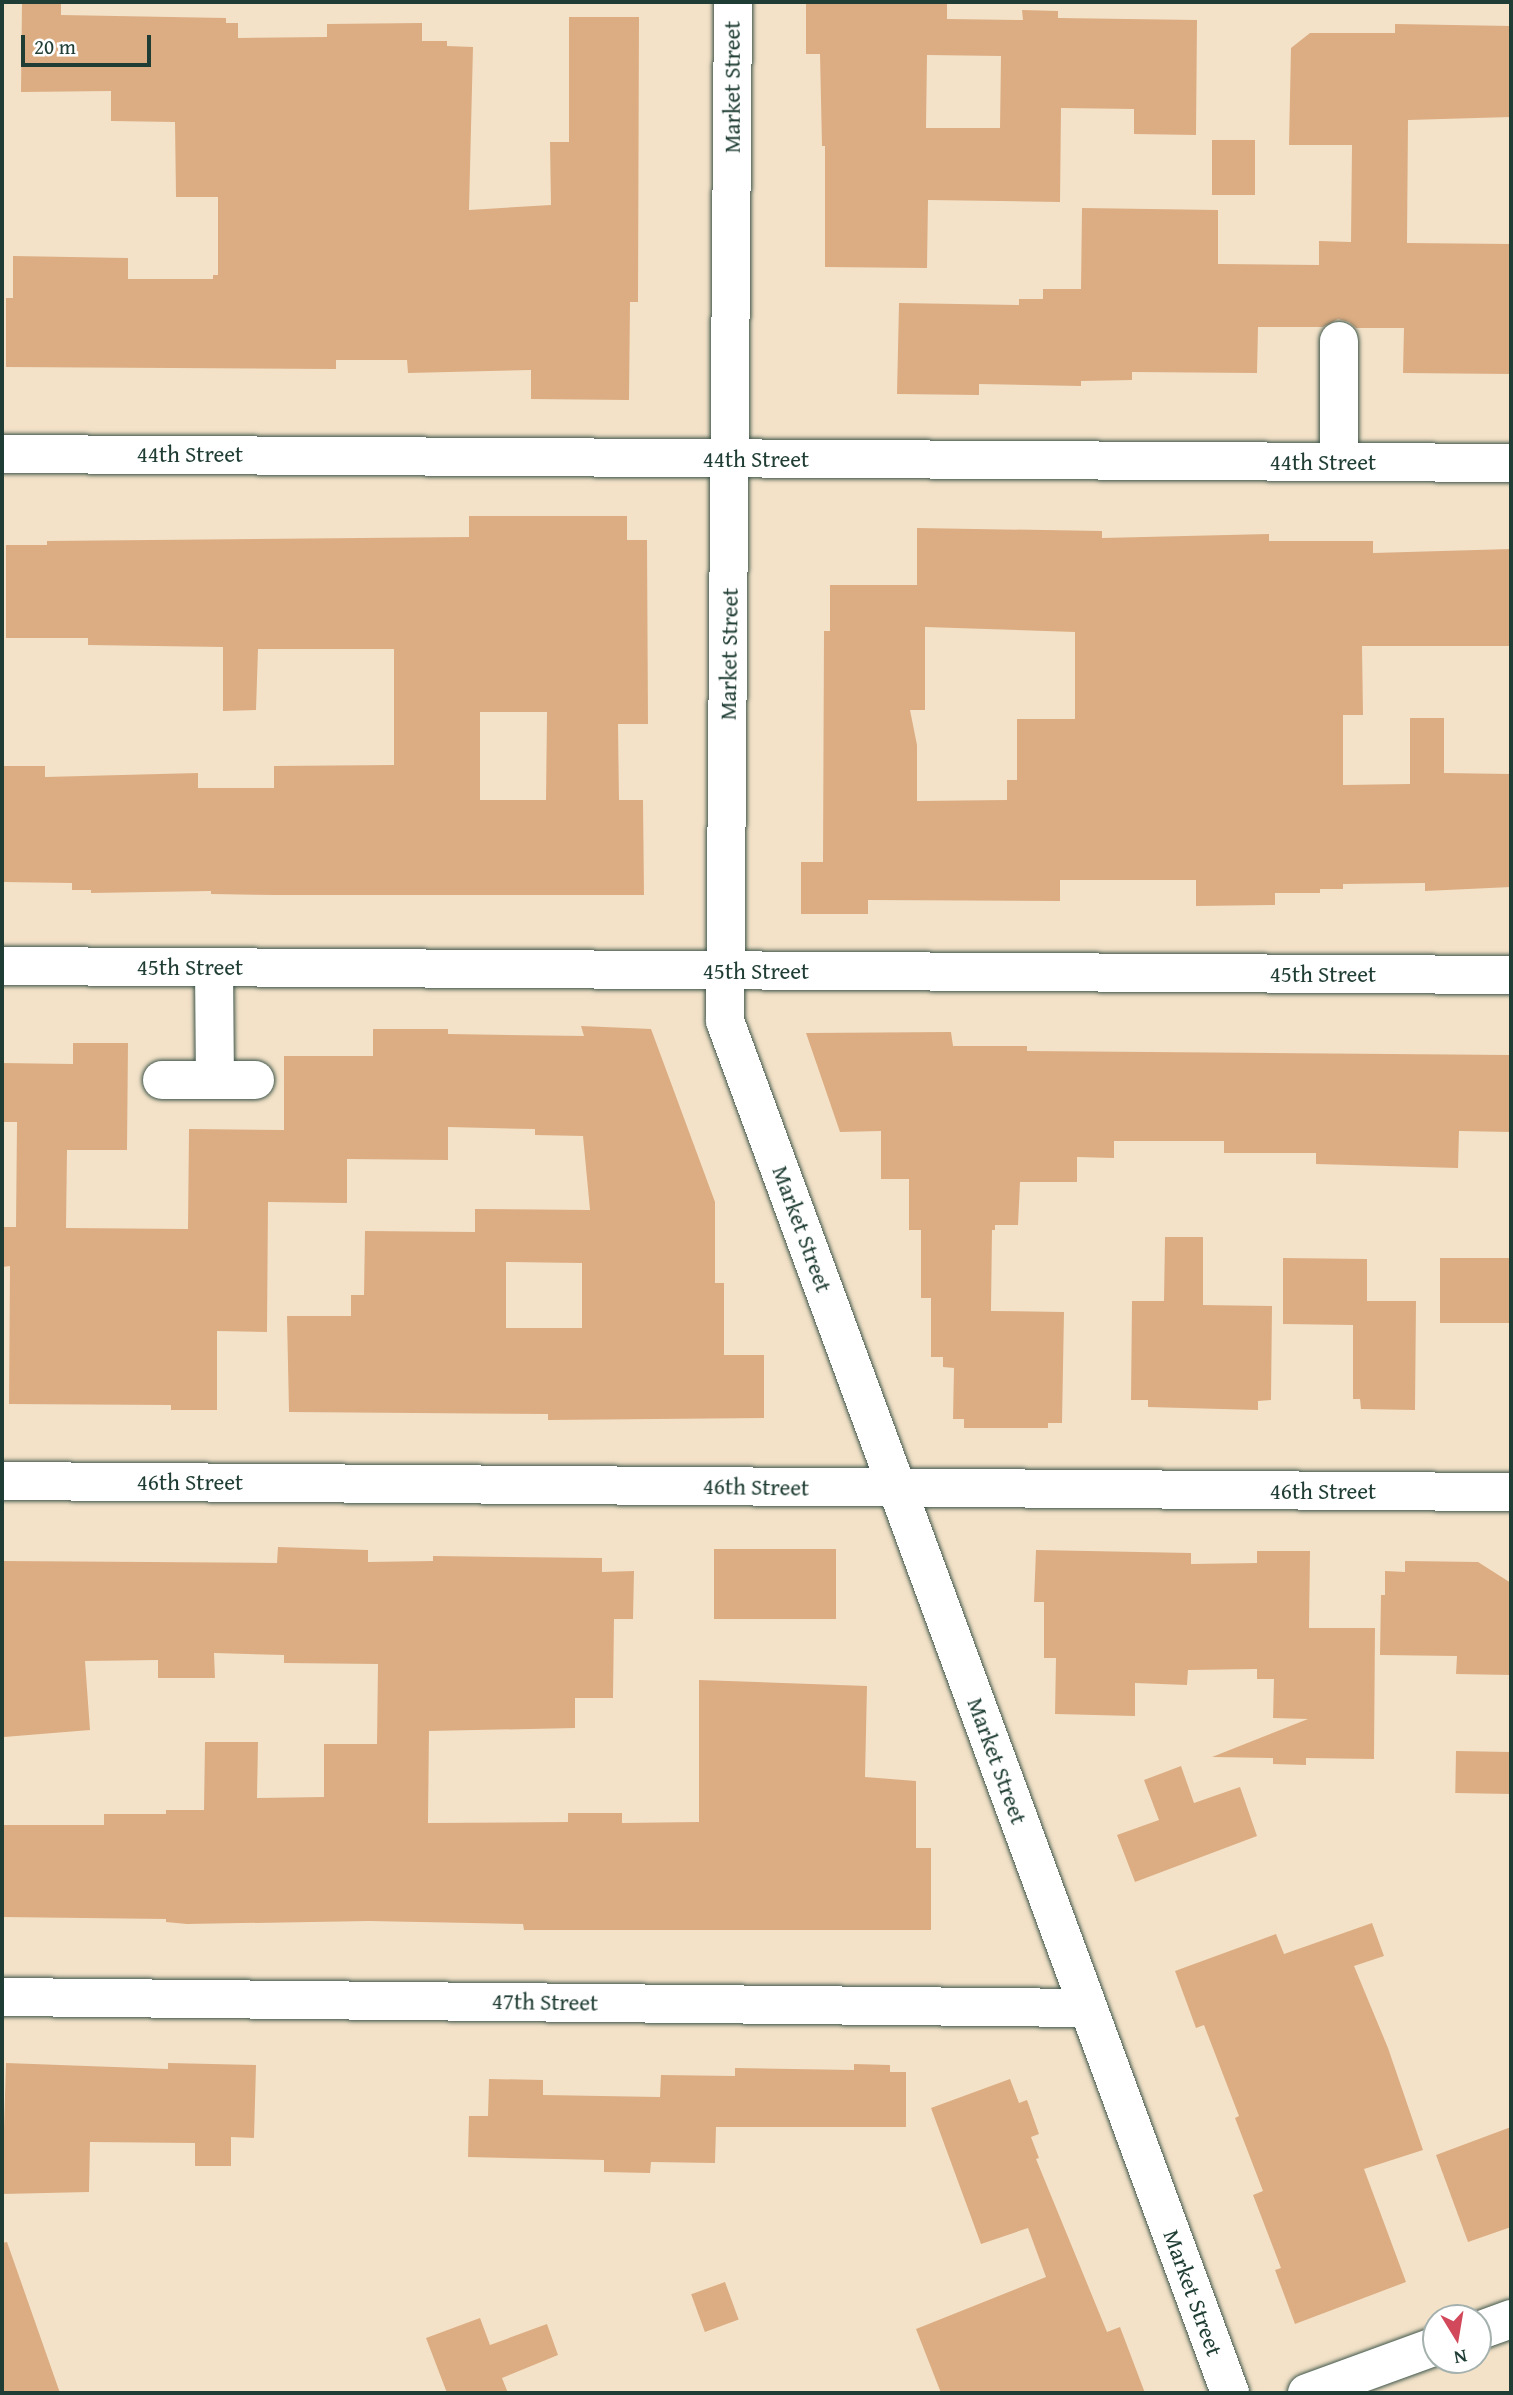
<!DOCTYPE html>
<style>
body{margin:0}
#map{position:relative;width:1513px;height:2395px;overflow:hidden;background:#f3e2c8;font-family:"Gentium Book Plus",serif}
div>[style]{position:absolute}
.building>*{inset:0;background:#dcad83;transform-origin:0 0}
.roads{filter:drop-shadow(0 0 2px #3f564a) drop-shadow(0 0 2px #3f564a)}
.minor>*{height:38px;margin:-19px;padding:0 19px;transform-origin:19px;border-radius:19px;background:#fff}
span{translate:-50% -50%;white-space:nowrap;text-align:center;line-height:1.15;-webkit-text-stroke:5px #fff;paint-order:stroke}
.street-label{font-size:23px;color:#1f3d34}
.frame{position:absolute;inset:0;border:4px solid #1f3d34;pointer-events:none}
.north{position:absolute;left:1422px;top:2304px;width:70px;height:70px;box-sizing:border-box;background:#fff;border:2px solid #a5b1ae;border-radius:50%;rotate:169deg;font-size:19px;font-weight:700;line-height:28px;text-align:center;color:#1f3d34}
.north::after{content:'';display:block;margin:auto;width:24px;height:32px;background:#d1495b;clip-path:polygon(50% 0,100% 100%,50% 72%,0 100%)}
.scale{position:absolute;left:21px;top:35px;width:130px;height:32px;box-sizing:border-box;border:4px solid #1f3d34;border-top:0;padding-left:9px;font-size:21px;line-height:24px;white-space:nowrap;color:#1f3d34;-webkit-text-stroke:5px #fff;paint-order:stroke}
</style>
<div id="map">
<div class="building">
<div style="clip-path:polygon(22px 2px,61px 2px,61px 15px,226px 18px,226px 23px,238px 23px,238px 38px,327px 37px,327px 24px,422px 23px,422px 41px,447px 41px,447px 46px,473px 47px,469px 210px,551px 205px,550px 142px,569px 142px,569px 17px,639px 17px,638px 302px,630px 302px,629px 400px,531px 399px,531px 370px,408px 373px,407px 360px,336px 360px,336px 369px,6px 367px,6px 298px,13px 298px,13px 256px,128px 258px,128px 279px,213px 279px,213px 275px,218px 275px,218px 197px,176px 197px,175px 122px,111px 121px,111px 91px,21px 92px)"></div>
<div style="clip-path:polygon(evenodd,806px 2px,947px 3px,947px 19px,1023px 20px,1022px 10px,1058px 11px,1058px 18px,1197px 20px,1196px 135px,1134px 134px,1134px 109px,1061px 108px,1060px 202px,928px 200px,927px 268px,825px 267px,825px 146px,822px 146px,820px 54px,806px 54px,806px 2px,927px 55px,1001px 56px,1000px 128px,926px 128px,927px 55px)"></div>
<div style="clip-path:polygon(1395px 24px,1511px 26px,1511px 117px,1408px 120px,1407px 243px,1511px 244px,1511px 374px,1403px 373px,1404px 328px,1356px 328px,1349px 322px,1338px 319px,1323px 327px,1258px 327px,1257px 373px,1132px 372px,1132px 380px,1081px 381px,1081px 386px,979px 384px,979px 395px,897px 394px,899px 303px,1019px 305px,1019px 299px,1043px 299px,1043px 289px,1081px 289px,1082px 208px,1218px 210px,1218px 264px,1319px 265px,1319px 241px,1351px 242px,1352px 145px,1289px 145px,1291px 48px,1310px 33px,1395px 33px)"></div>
<div style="left:1212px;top:140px;width:43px;height:55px"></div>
<div style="clip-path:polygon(evenodd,469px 516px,627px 516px,627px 540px,647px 540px,648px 724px,618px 724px,619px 800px,643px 800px,644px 895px,275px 895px,211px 894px,211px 891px,91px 893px,91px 890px,72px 890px,72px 883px,2px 882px,2px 766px,45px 766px,45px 777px,198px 773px,198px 788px,274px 788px,274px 766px,394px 765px,394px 649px,258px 649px,256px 710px,223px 711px,223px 647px,88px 645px,88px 638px,6px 638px,6px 545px,47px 545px,47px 541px,469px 537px,469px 516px,480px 712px,547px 712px,546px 800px,480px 800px,480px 712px)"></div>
<div style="clip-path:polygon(evenodd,917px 528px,1102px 531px,1102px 538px,1269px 534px,1269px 541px,1373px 541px,1373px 553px,1511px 549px,1511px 646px,1362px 646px,1363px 715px,1343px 715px,1343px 785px,1410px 784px,1410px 718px,1444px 718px,1444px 773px,1511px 774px,1511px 887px,1425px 891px,1425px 883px,1343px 884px,1343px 889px,1320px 889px,1320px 893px,1275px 893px,1275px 905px,1196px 906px,1196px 880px,1060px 880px,1060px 901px,868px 900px,868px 914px,801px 914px,801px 862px,823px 862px,824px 631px,830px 631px,830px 585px,917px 585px,917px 528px,925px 627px,1075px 632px,1075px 719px,1017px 719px,1017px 780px,1007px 780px,1007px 800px,917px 801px,917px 745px,910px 710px,925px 710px,925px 627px)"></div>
<div style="clip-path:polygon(evenodd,581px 1026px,651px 1029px,715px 1202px,715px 1283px,724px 1283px,724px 1355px,764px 1355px,764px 1418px,548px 1420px,548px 1414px,289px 1412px,287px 1316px,351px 1316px,351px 1295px,364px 1295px,365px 1231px,475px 1232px,475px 1209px,590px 1210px,583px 1136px,535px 1135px,535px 1129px,448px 1127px,448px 1160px,347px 1159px,347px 1203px,268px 1202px,267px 1332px,217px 1331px,217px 1410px,171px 1410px,171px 1405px,9px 1404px,10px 1266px,2px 1267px,2px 1227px,16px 1227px,17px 1122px,2px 1122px,2px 1063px,73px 1064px,73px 1043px,128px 1043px,127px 1150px,67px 1150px,66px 1228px,188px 1229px,189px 1129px,284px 1130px,284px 1056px,373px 1056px,373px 1029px,448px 1029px,448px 1034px,584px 1036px,581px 1026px,506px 1262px,582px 1263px,582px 1328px,506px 1328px,506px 1262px)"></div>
<div style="clip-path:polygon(951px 1032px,953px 1046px,1027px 1046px,1027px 1051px,1511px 1055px,1511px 1132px,1459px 1131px,1458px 1168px,1316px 1164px,1316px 1153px,1224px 1153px,1224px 1141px,1114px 1141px,1114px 1158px,1077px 1157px,1077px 1182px,1020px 1182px,1018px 1225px,995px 1225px,995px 1230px,992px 1230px,991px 1311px,1064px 1312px,1062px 1423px,1048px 1423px,1048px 1428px,964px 1428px,964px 1419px,953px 1419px,954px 1368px,943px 1367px,943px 1357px,931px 1357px,931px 1298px,921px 1298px,921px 1230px,909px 1230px,909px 1179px,881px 1179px,881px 1131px,840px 1132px,806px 1033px)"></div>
<div style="clip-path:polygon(1165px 1237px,1203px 1237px,1203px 1305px,1272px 1306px,1271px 1400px,1258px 1401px,1258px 1410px,1148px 1407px,1148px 1400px,1131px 1400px,1132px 1301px,1164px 1301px)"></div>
<div style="clip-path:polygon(1283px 1258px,1367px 1259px,1367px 1301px,1416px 1301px,1415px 1410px,1361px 1409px,1360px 1399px,1353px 1399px,1353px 1325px,1283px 1324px)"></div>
<div style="left:1440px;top:1258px;width:71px;height:65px"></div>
<div style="clip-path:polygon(278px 1547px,368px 1550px,368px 1562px,433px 1561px,433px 1556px,602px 1558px,602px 1572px,634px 1571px,633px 1619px,614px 1619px,613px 1698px,575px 1698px,575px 1728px,429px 1731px,428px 1823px,568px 1822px,568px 1813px,622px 1813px,622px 1823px,699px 1822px,699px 1680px,867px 1686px,865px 1777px,916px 1781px,916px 1848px,931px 1848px,931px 1930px,524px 1930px,523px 1924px,369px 1921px,187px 1924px,166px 1922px,166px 1919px,2px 1917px,2px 1825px,104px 1825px,104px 1814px,166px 1814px,166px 1810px,204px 1810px,205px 1742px,258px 1742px,257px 1798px,324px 1797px,324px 1744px,377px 1744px,378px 1664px,284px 1663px,284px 1655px,214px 1653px,215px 1678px,158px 1678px,158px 1660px,85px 1661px,90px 1730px,4px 1737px,2px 1561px,277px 1563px)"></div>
<div style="left:714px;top:1549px;width:122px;height:70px"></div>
<div style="clip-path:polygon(1036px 1550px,1191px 1553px,1191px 1564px,1257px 1563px,1257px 1551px,1310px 1551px,1309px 1628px,1375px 1628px,1374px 1759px,1306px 1758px,1306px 1765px,1273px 1764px,1273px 1758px,1212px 1757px,1308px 1719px,1273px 1718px,1274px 1679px,1257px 1679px,1257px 1669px,1188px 1670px,1187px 1685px,1135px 1683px,1135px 1716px,1055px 1714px,1056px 1658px,1044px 1658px,1044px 1602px,1034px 1602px)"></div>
<div style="clip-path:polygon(1405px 1561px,1478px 1562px,1511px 1583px,1511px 1675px,1456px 1674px,1457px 1656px,1380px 1655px,1381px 1595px,1385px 1595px,1385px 1571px,1405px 1572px)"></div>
<div style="left:1456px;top:1751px;width:55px;height:42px;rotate:1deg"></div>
<div style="clip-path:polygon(1181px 1766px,1194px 1803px,1240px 1787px,1257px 1836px,1135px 1882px,1117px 1835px,1159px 1820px,1144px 1780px)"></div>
<div style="clip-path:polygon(1372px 1923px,1384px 1956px,1354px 1966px,1388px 2048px,1423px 2150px,1364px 2169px,1406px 2282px,1295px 2324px,1275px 2270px,1281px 2268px,1253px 2195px,1263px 2191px,1235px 2118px,1239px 2116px,1204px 2025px,1196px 2028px,1175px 1971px,1276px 1934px,1284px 1954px)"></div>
<div style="clip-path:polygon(6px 2063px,168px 2069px,168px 2063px,256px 2065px,254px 2138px,231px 2137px,231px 2166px,195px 2166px,195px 2143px,90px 2142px,89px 2192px,2px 2194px)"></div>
<div style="clip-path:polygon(854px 2064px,890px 2065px,890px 2072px,906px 2072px,906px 2127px,716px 2127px,715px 2163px,651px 2162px,650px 2173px,604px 2172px,604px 2160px,468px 2157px,469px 2116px,488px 2116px,489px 2079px,543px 2080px,543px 2095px,660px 2097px,661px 2075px,735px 2076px,735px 2068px,854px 2070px)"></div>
<div style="clip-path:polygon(1010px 2079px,1019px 2103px,1027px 2100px,1039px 2134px,1031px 2137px,1039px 2158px,1036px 2159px,1107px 2332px,1120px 2327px,1145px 2393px,941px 2393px,916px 2329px,1046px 2277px,1028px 2228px,981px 2244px,931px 2108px)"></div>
<div style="clip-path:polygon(1511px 2127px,1511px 2227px,1468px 2242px,1436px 2155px)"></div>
<div style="clip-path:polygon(7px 2242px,60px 2393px,2px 2393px,2px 2243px)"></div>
<div style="left:725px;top:2282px;width:40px;height:36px;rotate:70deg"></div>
<div style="clip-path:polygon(480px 2318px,490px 2345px,547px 2324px,558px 2355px,502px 2378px,508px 2393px,447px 2393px,426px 2338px)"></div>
</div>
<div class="roads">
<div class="minor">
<div style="left:733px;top:2px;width:1019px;rotate:90.45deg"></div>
<div style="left:725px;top:1021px;width:1462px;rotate:69.79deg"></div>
<div style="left:2px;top:454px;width:1509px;rotate:0.34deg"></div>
<div style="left:1339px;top:462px;width:121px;rotate:-90deg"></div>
<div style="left:2px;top:966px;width:1509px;rotate:0.34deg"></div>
<div style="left:214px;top:968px;width:112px;rotate:89.5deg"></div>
<div style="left:162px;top:1080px;width:93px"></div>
<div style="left:2px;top:1481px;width:1509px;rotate:0.42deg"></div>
<div style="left:2px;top:1997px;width:1085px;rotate:0.58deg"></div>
<div style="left:1478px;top:2331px;width:35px;rotate:-20deg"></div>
<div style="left:1307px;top:2393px;width:137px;rotate:-20deg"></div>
</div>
</div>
<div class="street-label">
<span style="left:732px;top:87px;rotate:-90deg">Market Street</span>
<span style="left:190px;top:454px">44th Street</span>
<span style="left:756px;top:459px">44th Street</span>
<span style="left:1323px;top:462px">44th Street</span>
<span style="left:729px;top:654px;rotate:-89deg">Market Street</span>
<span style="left:190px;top:967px">45th Street</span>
<span style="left:756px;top:971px">45th Street</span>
<span style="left:1323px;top:974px">45th Street</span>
<span style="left:802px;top:1229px;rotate:70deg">Market Street</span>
<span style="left:190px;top:1482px">46th Street</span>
<span style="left:756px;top:1487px;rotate:1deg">46th Street</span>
<span style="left:1323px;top:1491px">46th Street</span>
<span style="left:997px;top:1761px;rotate:70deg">Market Street</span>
<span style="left:545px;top:2002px;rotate:1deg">47th Street</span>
<span style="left:1193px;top:2293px;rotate:70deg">Market Street</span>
</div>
<div class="frame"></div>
<div class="north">N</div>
<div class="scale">20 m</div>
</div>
